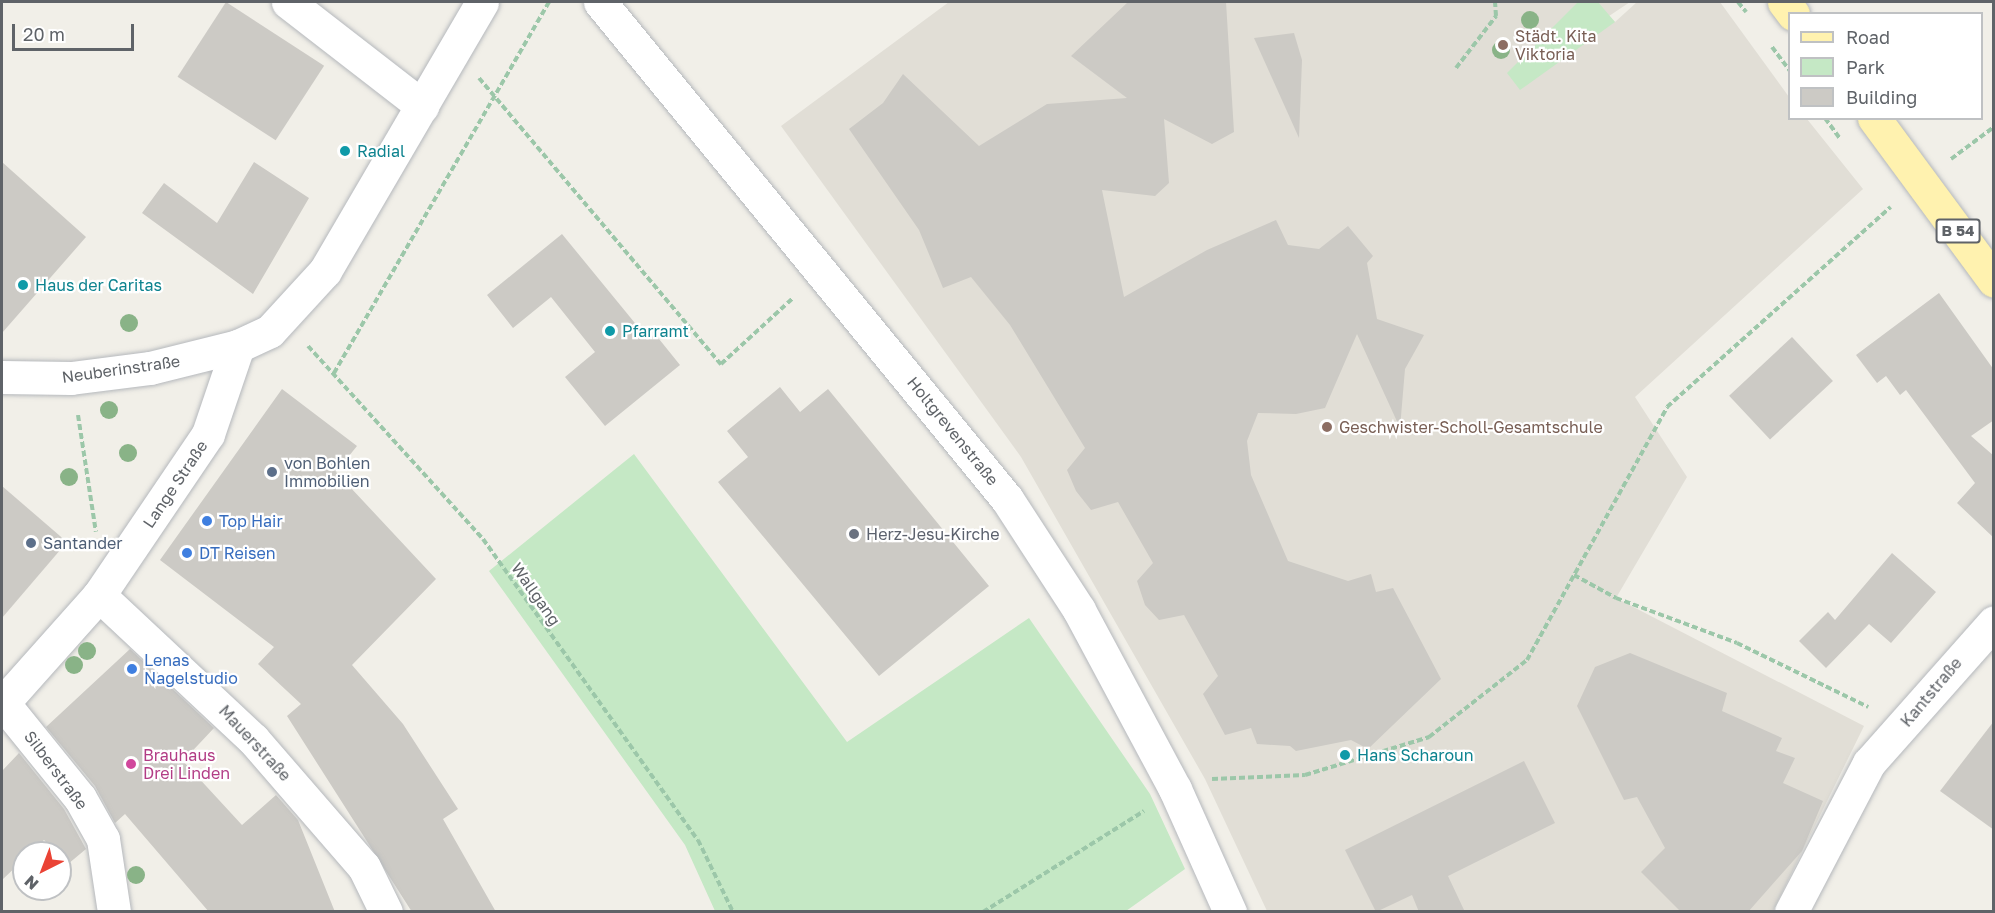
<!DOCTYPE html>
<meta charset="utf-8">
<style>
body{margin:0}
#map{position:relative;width:1995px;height:913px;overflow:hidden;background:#f1efe8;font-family:"Golos Text",sans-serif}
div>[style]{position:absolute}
.education>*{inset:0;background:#e1ded6}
.green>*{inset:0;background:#c5e8c5}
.building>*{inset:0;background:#cccac5;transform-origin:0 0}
.path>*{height:4px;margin-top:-2px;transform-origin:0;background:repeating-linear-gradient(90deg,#9cc7a9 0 6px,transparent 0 9px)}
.roads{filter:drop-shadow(0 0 2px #b5b8bc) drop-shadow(0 0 2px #b5b8bc)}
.minor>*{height:33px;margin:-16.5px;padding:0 16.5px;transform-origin:16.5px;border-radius:16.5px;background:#fff}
.major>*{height:33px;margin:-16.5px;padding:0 16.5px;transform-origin:16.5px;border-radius:16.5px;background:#fff2af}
.trees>*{width:18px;height:18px;margin:-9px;border-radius:50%;background:#89b387}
.dots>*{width:16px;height:16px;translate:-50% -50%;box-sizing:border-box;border:3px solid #fff;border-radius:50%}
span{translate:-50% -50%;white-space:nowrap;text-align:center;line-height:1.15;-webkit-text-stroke:4.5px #fff;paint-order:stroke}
.shield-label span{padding:2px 4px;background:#fff;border:2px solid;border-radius:4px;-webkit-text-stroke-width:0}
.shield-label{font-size:15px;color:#5f6368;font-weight:700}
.education-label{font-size:16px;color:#785e54}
.left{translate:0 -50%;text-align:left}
.culture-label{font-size:16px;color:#0d838f}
.street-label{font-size:16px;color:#5f6368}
.service-label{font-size:16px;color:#4e5e75}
.shop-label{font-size:16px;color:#366cbe}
.worship-label{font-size:16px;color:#5b616d}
.hotel-label{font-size:16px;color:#b23c85}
.frame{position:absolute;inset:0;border:3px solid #5f6368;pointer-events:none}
.legend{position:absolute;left:1788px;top:12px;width:195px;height:108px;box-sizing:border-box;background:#fff;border:2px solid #bfc1c3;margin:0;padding:8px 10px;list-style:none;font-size:18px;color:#5f6368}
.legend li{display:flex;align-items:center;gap:12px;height:30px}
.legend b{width:30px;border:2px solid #bfc1c3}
.north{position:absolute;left:12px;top:841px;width:60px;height:60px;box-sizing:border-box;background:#fff;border:2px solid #bfc1c3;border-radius:50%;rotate:222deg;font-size:16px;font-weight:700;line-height:24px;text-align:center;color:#5f6368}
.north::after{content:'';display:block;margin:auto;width:21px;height:27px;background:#ea4335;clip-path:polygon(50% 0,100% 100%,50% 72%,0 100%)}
.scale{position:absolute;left:12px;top:24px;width:122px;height:27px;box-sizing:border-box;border:3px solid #5f6368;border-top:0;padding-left:8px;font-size:18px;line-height:21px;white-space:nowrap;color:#5f6368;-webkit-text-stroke:4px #fff;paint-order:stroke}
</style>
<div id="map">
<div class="education">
<div style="clip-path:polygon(949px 2px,1630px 2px,1609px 16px,1615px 22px,1637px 2px,1720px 2px,1789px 97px,1790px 118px,1807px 119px,1863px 189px,1635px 397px,1687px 477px,1616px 598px,1864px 726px,1773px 911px,1267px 911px,1205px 779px,1021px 457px,781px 126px)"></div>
</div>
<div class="green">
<div style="clip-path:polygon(1578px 2px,1598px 2px,1615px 22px,1520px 90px,1507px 73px)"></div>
<div style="clip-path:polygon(634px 454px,847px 742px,1029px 618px,1150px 794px,1185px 869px,1126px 911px,715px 911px,685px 845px,489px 571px)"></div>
</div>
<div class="building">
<div style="left:226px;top:2px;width:117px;height:89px;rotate:33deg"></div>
<div style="clip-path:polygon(1128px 2px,1226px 2px,1234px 132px,1212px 144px,1164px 119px,1169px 183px,1155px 196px,1102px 190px,1124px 297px,1207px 250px,1276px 220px,1288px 245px,1319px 249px,1348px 226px,1373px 256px,1367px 263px,1377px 319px,1424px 335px,1405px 369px,1400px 428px,1357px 334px,1325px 408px,1296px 414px,1258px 413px,1247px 441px,1251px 475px,1288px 561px,1348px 581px,1371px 574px,1376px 592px,1393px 588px,1441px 679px,1368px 749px,1351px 740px,1296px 751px,1290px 746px,1257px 744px,1251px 728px,1225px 735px,1203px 694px,1218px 676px,1184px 615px,1159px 620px,1145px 605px,1137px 581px,1153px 563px,1118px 502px,1091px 510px,1076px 491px,1067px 470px,1085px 448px,1010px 325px,971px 277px,943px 288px,919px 230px,849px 129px,883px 103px,903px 74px,979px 146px,1047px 104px,1127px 98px,1071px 56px)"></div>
<div style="clip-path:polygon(1294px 33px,1302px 60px,1299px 138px,1254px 38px)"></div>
<div style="clip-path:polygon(2px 162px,86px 237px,2px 333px)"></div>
<div style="clip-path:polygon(254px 162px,309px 198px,253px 294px,142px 213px,164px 183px,217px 223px)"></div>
<div style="clip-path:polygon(562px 234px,648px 339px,655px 334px,680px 365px,605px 426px,565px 377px,595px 352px,551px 297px,513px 328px,487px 295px)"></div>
<div style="clip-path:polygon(1939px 293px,1994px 370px,1994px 420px,1971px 436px,1994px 456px,1994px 538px,1957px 503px,1975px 483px,1906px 390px,1900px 395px,1886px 376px,1877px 383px,1856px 355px)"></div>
<div style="left:1792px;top:337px;width:60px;height:86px;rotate:47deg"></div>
<div style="clip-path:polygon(780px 387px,800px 412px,828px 389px,989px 586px,879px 676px,718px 482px,748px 457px,727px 431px)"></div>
<div style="clip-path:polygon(282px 389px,357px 446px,336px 472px,436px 579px,352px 665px,403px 724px,458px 809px,443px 819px,496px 912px,412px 912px,287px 716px,301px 704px,258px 664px,274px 647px,160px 560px)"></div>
<div style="clip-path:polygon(2px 486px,67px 542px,2px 618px)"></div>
<div style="clip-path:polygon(1892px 553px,1936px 592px,1891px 643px,1869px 624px,1826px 668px,1799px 641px,1828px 612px,1835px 620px)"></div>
<div style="clip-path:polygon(130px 649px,214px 728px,183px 761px,242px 825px,276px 795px,298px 820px,335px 912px,209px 912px,125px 814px,115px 823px,95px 786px,46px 727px)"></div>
<div style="clip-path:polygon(1630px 653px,1727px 693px,1722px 711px,1782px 738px,1776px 751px,1795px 758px,1783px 783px,1823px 801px,1802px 851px,1748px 912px,1681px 912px,1641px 872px,1665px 848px,1637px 797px,1624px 800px,1577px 706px,1595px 667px)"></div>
<div style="clip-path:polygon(1994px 721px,1994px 830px,1940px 791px)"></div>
<div style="clip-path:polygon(19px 753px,64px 809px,86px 849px,68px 864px,44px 840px,2px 880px,2px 771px)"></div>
<div style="clip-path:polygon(1524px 761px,1555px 823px,1448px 876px,1465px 912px,1419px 912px,1412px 895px,1376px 912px,1345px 850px)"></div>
</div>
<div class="path">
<div style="left:1738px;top:2px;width:13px;rotate:51deg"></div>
<div style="left:1772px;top:47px;width:30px;rotate:53deg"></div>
<div style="left:1456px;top:68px;width:66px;rotate:-52.4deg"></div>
<div style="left:1496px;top:16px;width:14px;rotate:-94deg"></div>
<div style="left:479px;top:78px;width:375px;rotate:49.8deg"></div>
<div style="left:721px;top:364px;width:98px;rotate:-42.5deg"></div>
<div style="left:1825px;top:118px;width:26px;rotate:54deg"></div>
<div style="left:1951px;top:159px;width:54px;rotate:-36.7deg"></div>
<div style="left:308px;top:346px;width:261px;rotate:47.8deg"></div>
<div style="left:483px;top:539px;width:370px;rotate:54.5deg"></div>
<div style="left:698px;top:840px;width:80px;rotate:64.1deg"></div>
<div style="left:334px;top:373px;width:429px;rotate:-59.9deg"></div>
<div style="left:78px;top:415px;width:118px;rotate:81.3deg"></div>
<div style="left:1574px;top:575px;width:48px;rotate:28.7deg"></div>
<div style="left:1616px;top:598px;width:129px;rotate:20.4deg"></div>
<div style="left:1737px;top:643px;width:146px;rotate:26deg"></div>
<div style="left:1212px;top:779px;width:93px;rotate:-2.5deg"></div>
<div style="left:1305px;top:775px;width:130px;rotate:-17deg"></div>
<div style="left:1429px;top:737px;width:125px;rotate:-38.2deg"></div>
<div style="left:1527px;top:660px;width:289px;rotate:-61deg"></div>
<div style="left:1667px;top:407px;width:300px;rotate:-41.8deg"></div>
<div style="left:983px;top:912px;width:190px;rotate:-32.1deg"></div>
</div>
<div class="roads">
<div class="minor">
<div style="left:288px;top:2px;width:170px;rotate:37.8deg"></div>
<div style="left:600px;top:2px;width:642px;rotate:50.69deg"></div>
<div style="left:1007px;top:499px;width:132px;rotate:57deg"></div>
<div style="left:1079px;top:610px;width:203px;rotate:61.8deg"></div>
<div style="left:1175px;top:789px;width:135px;rotate:65.9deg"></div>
<div style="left:2px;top:377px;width:69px;rotate:0.8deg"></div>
<div style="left:71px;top:378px;width:80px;rotate:-7.2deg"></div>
<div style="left:150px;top:368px;width:91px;rotate:-14deg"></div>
<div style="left:238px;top:346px;width:35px;rotate:-25deg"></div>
<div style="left:270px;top:331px;width:81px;rotate:-47.5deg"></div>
<div style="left:325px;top:271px;width:311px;rotate:-59.7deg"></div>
<div style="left:99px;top:595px;width:211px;rotate:43.1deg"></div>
<div style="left:253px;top:739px;width:169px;rotate:49.1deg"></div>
<div style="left:364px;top:867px;width:50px;rotate:63.9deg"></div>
<div style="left:3px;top:703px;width:122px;rotate:51deg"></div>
<div style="left:80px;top:798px;width:47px;rotate:60.7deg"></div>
<div style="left:103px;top:839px;width:74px;rotate:81.4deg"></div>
<div style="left:2px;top:704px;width:146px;rotate:-48.3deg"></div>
<div style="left:99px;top:595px;width:194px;rotate:-55.9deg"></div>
<div style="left:208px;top:434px;width:93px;rotate:-71.2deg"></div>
<div style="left:1791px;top:912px;width:168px;rotate:-62.4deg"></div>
<div style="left:1869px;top:763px;width:188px;rotate:-48.4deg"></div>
</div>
<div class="major">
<div style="left:1784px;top:2px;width:15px;rotate:53deg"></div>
<div style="left:1874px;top:118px;width:202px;rotate:53.6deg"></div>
</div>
</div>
<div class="trees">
<div style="left:1530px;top:20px"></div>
<div style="left:1501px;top:50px"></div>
<div style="left:129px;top:323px"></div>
<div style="left:109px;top:410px"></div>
<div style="left:128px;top:453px"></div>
<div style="left:69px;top:477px"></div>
<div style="left:87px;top:651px"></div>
<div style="left:74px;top:665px"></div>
<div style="left:136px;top:875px"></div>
</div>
<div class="dots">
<div style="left:1503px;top:45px;background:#8d6e63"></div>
<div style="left:345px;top:151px;background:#0f9aa8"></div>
<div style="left:23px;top:285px;background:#0f9aa8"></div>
<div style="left:610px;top:331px;background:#0f9aa8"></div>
<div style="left:1327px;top:427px;background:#8d6e63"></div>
<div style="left:272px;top:472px;background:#5c6f8a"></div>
<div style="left:207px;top:521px;background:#3f7fe0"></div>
<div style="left:854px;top:534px;background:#6b7280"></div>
<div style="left:31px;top:543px;background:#5c6f8a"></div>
<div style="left:187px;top:553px;background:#3f7fe0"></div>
<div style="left:132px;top:669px;background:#3f7fe0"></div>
<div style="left:1345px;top:755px;background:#0f9aa8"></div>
<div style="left:131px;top:764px;background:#d1479c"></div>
</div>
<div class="shield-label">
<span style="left:1958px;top:231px">B 54</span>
</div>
<div class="education-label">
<span class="left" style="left:1515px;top:45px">Städt. Kita<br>Viktoria</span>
<span class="left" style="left:1339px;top:427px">Geschwister-Scholl-Gesamtschule</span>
</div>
<div class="culture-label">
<span class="left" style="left:357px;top:151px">Radial</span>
<span class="left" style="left:35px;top:285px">Haus der Caritas</span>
<span class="left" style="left:622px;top:331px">Pfarramt</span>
<span class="left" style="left:1357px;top:755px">Hans Scharoun</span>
</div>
<div class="street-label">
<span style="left:121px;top:369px;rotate:-8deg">Neuberinstraße</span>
<span style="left:953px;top:431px;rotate:51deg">Holtgrevenstraße</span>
<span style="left:175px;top:484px;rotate:-56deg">Lange Straße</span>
<span style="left:536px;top:594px;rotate:55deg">Wallgang</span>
<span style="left:1931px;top:692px;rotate:-50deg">Kantstraße</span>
<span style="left:255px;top:743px;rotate:47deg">Mauerstraße</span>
<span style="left:56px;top:770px;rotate:53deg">Silberstraße</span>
</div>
<div class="service-label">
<span class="left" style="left:284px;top:472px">von Bohlen<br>Immobilien</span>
<span class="left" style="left:43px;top:543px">Santander</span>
</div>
<div class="shop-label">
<span class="left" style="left:219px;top:521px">Top Hair</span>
<span class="left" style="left:199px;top:553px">DT Reisen</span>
<span class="left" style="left:144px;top:669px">Lenas<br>Nagelstudio</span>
</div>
<div class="worship-label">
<span class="left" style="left:866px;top:534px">Herz-Jesu-Kirche</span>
</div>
<div class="hotel-label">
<span class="left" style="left:143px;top:764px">Brauhaus<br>Drei Linden</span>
</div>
<div class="frame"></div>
<ul class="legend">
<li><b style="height:8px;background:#fff2af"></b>Road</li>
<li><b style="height:16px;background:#c5e8c5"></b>Park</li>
<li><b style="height:16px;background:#cccac5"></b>Building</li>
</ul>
<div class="north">N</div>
<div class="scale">20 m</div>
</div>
